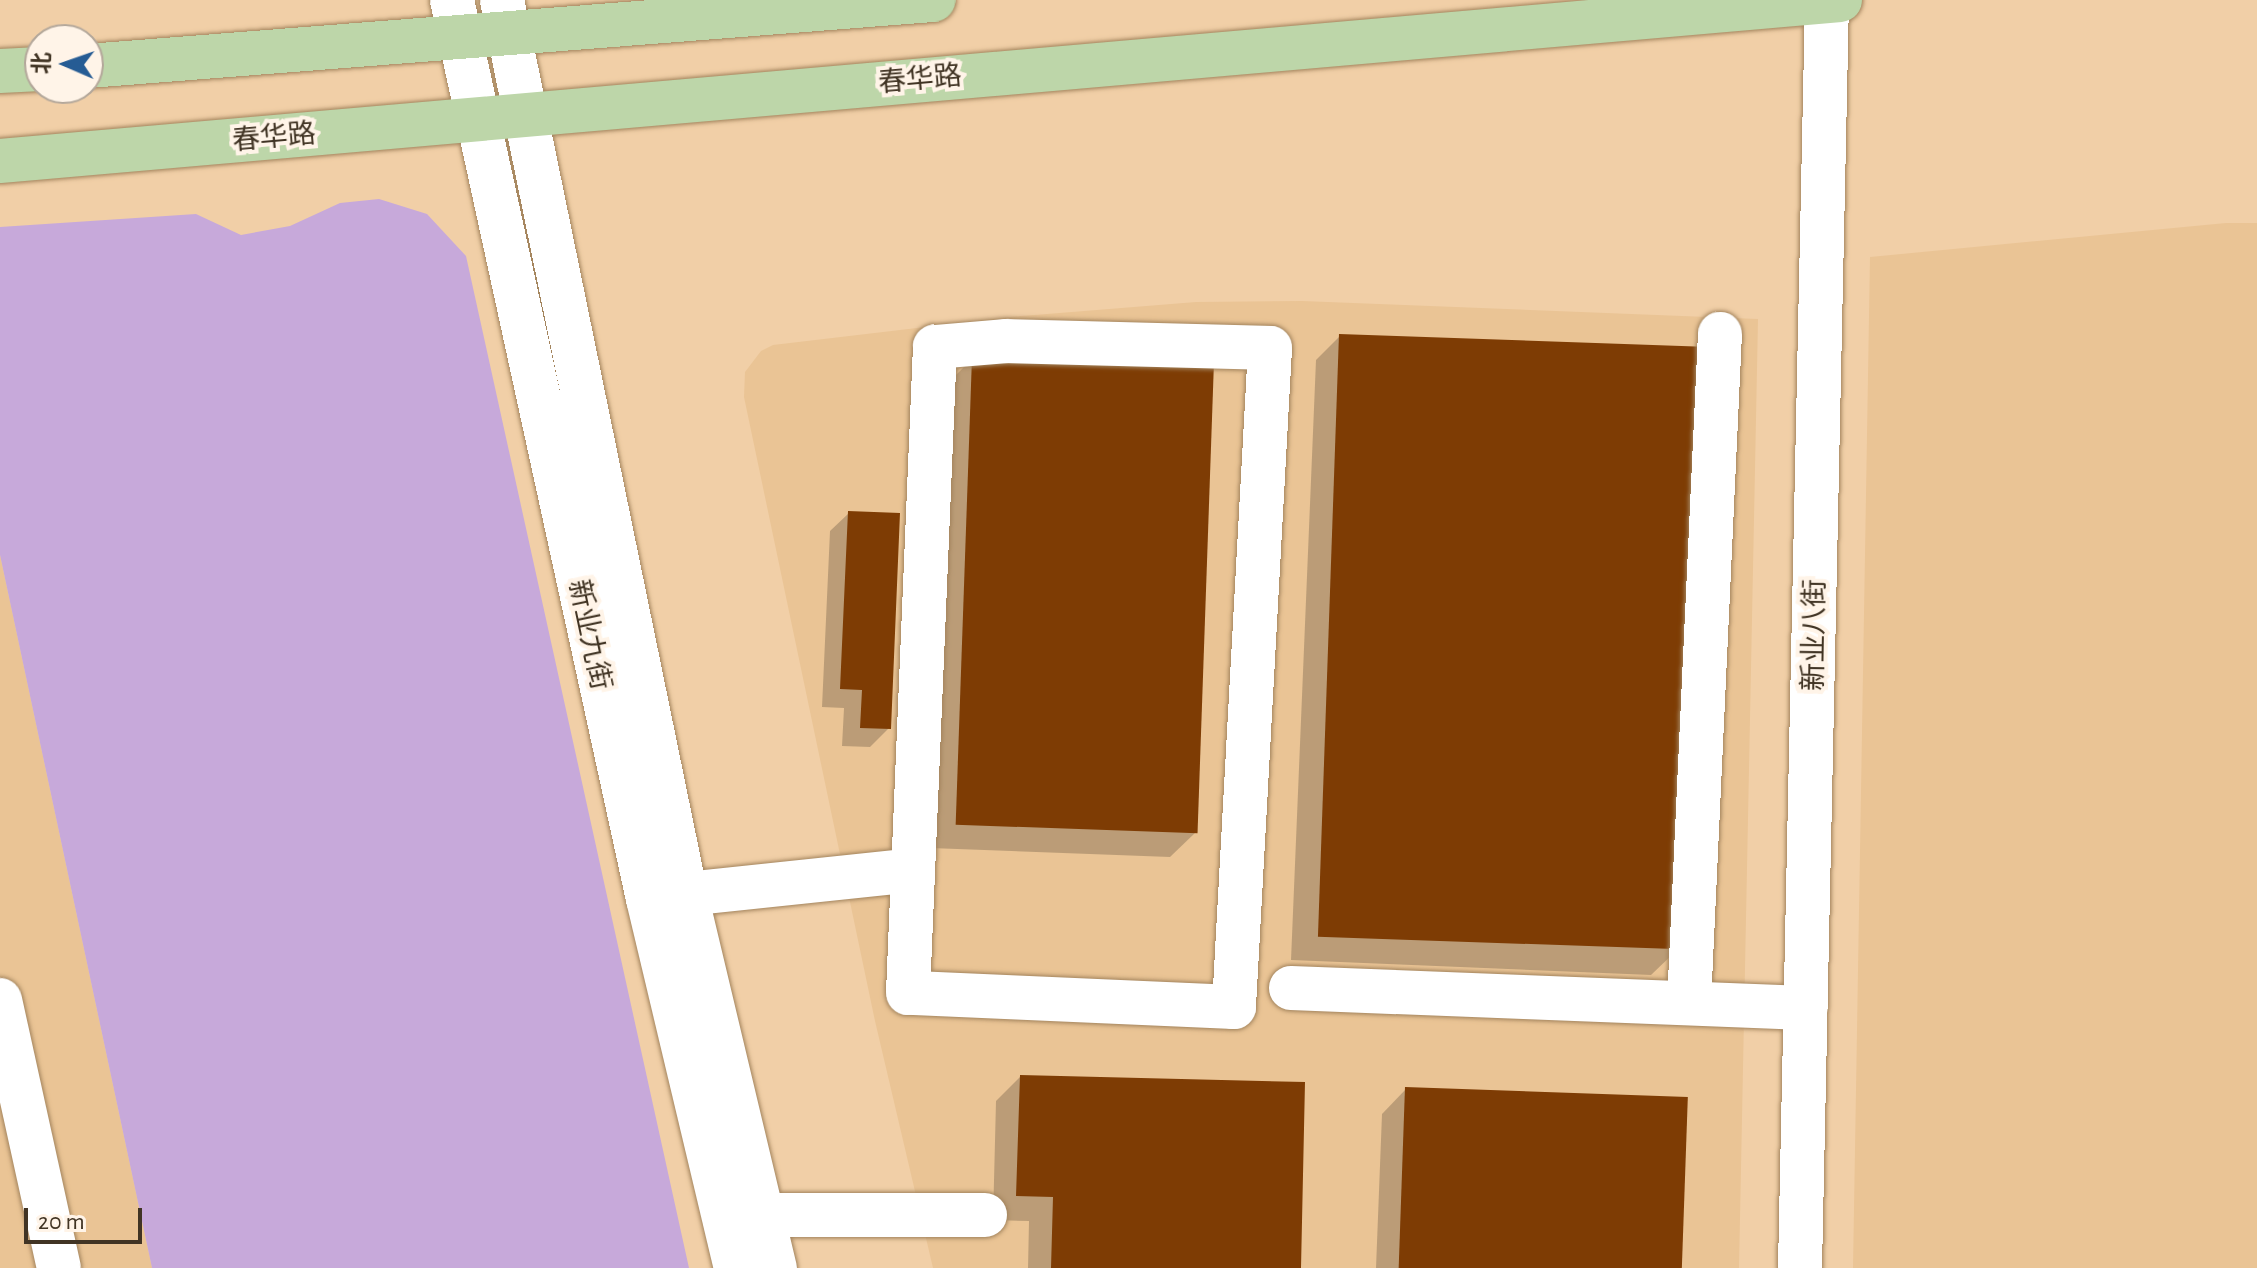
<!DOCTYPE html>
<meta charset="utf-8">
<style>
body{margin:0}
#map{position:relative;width:2257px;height:1268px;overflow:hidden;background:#f1cfa7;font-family:"Alegreya Sans","Noto Sans SC",sans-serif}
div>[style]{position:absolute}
.built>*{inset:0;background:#eac495}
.green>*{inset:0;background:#c7a9da}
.shadow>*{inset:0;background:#0003}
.building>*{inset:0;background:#7e3c04;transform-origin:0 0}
.roads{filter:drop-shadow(0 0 2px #a3845d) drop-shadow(0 0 2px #a3845d)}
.minor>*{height:44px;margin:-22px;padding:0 22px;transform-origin:22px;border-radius:22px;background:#fff}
.major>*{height:44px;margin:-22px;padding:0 22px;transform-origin:22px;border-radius:22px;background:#bdd6a9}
span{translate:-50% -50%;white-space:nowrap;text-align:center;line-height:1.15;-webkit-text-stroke:8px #fff4e8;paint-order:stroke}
.street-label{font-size:28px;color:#413424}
.north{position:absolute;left:24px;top:24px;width:80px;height:80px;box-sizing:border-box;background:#fff4e8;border:2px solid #b3a79a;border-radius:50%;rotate:272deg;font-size:22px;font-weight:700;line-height:32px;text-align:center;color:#413424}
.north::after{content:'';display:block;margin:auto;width:28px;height:36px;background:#265c94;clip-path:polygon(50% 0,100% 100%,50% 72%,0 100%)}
.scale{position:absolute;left:24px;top:1208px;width:118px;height:36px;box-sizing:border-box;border:4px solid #413424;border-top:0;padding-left:10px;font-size:24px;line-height:28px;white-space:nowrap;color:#413424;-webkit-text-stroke:6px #fff4e8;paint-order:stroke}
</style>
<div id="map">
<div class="built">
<div style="clip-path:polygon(2226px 223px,2257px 223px,2257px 1268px,1853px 1268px,1870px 257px)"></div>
<div style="clip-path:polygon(1302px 301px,1758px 319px,1739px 1268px,933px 1268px,875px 1021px,744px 397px,745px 372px,761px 351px,773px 345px,1010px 317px,1196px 302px)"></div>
<div style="clip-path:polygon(0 555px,152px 1268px,0 1268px)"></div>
</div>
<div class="green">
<div style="clip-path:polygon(379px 199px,427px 214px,466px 256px,689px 1268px,152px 1268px,0 555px,0 227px,196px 214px,241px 235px,290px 226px,340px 203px)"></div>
</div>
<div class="shadow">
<div style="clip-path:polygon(1340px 336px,1676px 951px,1651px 975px,1291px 960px,1316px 360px)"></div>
<div style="clip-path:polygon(972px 359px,1195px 833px,1170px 857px,930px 848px,948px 383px)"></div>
<div style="clip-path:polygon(849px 513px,889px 728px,870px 747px,842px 746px,844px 708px,822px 707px,830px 531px)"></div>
<div style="clip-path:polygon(1020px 1077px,1299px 1268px,1028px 1268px,1029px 1221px,993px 1220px,996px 1101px)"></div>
<div style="clip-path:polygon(1406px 1089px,1680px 1268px,1376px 1268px,1382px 1114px)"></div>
</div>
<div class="building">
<div style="left:1339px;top:334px;width:364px;height:603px;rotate:2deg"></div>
<div style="left:972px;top:357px;width:242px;height:468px;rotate:2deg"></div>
<div style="clip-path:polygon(848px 511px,900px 513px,891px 729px,860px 728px,862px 690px,840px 689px)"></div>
<div style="clip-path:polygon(1020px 1075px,1305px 1082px,1301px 1268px,1051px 1268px,1053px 1197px,1016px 1196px)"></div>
<div style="left:1405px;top:1087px;width:283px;height:181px;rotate:2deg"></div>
</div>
<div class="roads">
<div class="minor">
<div style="left:452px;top:0;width:920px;rotate:77.7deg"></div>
<div style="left:648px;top:899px;width:379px;rotate:76.6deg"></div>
<div style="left:502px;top:0;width:910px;rotate:78.39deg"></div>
<div style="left:685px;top:891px;width:388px;rotate:76.6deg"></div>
<div style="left:1006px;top:341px;width:264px;rotate:1.5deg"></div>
<div style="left:1270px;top:348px;width:660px;rotate:93.13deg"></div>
<div style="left:1234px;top:1007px;width:326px;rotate:-177.5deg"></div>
<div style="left:908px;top:993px;width:647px;rotate:-87.61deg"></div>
<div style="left:935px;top:347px;width:71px;rotate:-4.8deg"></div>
<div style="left:657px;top:897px;width:257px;rotate:-6deg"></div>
<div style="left:1291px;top:988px;width:515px;rotate:2.22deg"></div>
<div style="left:0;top:1000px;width:274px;rotate:77.6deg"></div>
<div style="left:1689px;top:1003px;width:670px;rotate:-87.35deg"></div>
<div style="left:737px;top:1223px;width:27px;rotate:-17deg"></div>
<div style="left:763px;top:1215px;width:222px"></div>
<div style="left:1800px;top:1268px;width:1267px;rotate:-88.78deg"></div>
</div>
<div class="major">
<div style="left:88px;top:66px;width:848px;rotate:-4.47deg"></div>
<div style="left:0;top:71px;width:40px;rotate:-2.9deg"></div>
<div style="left:0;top:161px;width:1847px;rotate:-5deg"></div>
</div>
</div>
<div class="street-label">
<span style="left:920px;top:80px;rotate:-5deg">春华路</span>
<span style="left:274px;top:138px;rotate:-5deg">春华路</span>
<span style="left:589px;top:635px;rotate:78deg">新业九街</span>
<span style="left:1815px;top:635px;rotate:-89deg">新业八街</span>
</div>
<div class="north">北</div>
<div class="scale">20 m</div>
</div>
